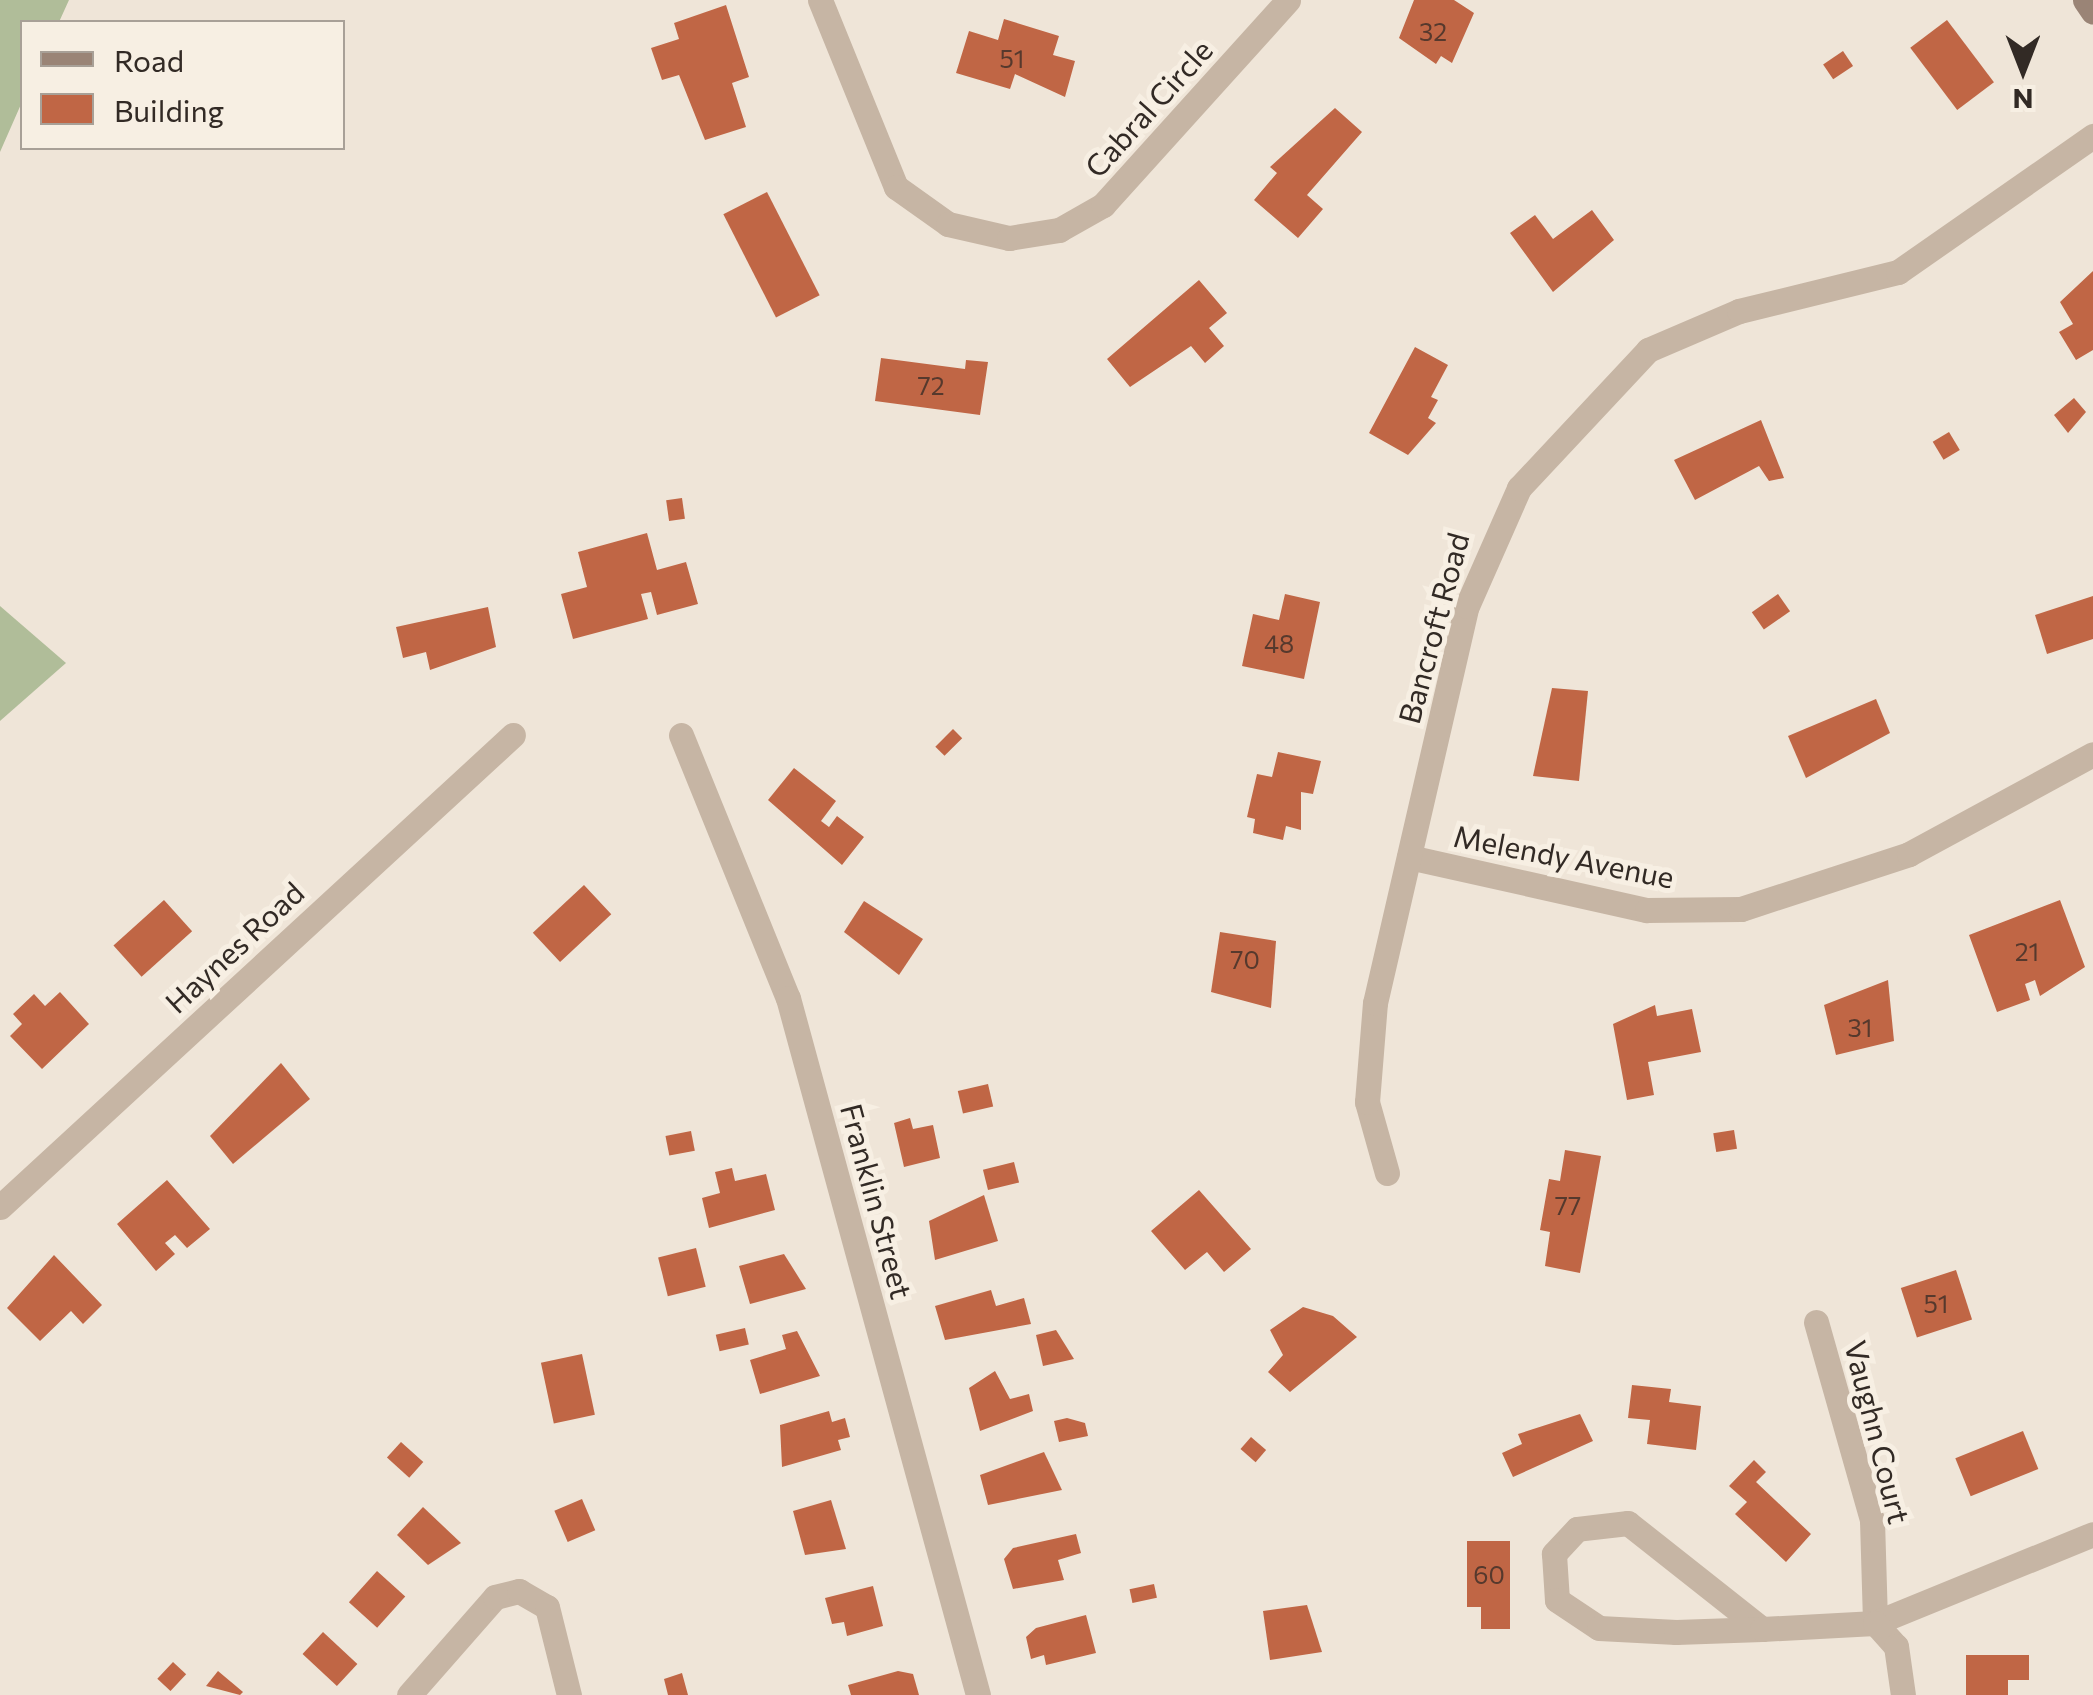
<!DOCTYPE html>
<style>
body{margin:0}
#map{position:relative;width:2093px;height:1695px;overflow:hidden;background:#efe5d8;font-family:Commissioner,sans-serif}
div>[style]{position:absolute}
.green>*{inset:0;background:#b0bd99}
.building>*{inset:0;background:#c06645;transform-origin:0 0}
.street>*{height:25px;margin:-12.5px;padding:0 12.5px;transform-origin:12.5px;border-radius:12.5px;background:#c6b5a4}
.secondary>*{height:25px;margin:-12.5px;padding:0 12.5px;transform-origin:12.5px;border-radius:12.5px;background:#9a8476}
span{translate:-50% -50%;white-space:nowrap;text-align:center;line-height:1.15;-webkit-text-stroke:10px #f7efe3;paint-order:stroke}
.number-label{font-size:25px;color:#56392d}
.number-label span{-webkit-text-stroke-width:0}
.street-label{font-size:30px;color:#322a25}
.legend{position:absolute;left:20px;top:20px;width:325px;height:130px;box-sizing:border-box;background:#f7efe3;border:2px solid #a8a097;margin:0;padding:12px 18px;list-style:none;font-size:30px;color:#322a25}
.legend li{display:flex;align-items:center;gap:20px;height:50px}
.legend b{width:50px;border:2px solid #a8a097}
.north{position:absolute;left:1973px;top:20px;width:100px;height:100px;-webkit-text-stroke:8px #f7efe3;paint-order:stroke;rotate:180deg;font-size:28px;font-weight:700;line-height:40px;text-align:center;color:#322a25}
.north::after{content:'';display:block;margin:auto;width:35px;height:45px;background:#322a25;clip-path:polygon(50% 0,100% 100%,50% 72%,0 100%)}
</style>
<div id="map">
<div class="green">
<div style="clip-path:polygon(0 0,69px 0,59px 22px,22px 22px,22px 102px,0 152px)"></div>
<div style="clip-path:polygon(0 606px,66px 663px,0 721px)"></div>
</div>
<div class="building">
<div style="clip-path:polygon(1414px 0,1454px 0,1474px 13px,1452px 63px,1441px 56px,1436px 64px,1399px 38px)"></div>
<div style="clip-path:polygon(726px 5px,749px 77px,732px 83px,746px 127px,705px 140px,679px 75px,662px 80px,651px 48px,679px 39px,674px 23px)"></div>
<div style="clip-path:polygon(1004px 19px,1059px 36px,1053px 55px,1075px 61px,1065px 97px,1015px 74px,1010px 89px,956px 73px,969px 31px,998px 40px)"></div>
<div style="left:1947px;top:20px;width:78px;height:46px;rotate:53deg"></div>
<div style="left:1843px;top:51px;width:18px;height:24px;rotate:56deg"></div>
<div style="clip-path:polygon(1335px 108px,1362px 132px,1307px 195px,1323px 209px,1298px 238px,1254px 200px,1277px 173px,1270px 167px)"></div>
<div style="left:767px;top:192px;width:116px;height:49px;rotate:63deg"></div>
<div style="clip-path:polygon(1592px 210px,1614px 240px,1553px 292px,1510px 233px,1535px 215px,1553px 239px)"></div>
<div style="clip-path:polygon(2093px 271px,2093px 350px,2076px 360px,2059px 332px,2073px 324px,2060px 302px)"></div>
<div style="clip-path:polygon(1199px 280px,1227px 313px,1209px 328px,1224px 346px,1205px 363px,1191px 346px,1130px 387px,1107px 359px)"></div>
<div style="clip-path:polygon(1415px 347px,1448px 365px,1431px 397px,1438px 400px,1428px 418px,1436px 423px,1408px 455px,1369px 433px)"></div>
<div style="clip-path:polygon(881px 358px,965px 369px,966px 360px,988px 362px,980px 415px,875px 401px)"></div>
<div style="clip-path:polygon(2074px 398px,2086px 412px,2068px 433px,2054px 415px)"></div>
<div style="clip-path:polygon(1761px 420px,1784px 478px,1769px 481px,1759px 466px,1695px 500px,1674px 460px)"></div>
<div style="left:1949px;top:432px;width:21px;height:19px;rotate:59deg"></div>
<div style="left:682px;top:498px;width:21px;height:16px;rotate:82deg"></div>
<div style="clip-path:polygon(647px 533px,657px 570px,686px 562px,698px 604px,657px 615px,651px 592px,641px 594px,648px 619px,573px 639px,561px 594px,587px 587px,578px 552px)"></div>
<div style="clip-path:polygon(1285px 594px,1320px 602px,1304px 679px,1242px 666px,1253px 614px,1279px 620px)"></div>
<div style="left:1778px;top:594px;width:21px;height:32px;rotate:55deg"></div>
<div style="clip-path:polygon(2093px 596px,2093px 639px,2047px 654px,2035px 615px)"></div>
<div style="clip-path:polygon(488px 607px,496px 647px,430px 670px,426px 652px,403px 658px,396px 627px)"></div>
<div style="clip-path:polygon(1552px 688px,1588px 691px,1579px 781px,1533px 776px)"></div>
<div style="clip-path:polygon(1876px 699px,1890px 733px,1806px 778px,1788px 736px)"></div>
<div style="left:953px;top:729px;width:13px;height:25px;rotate:45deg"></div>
<div style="clip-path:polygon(1278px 752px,1321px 761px,1313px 794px,1301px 792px,1301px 830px,1286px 826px,1283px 840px,1253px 833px,1255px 819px,1247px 817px,1257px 774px,1272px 777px)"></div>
<div style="clip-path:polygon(794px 768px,836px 801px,821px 821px,829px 827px,837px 816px,864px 837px,842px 865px,768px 800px)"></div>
<div style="left:584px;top:885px;width:40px;height:70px;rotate:47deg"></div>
<div style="left:164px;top:900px;width:42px;height:68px;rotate:48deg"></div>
<div style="clip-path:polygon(2060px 900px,2085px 967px,2040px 996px,2035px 980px,2025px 984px,2030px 1000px,1997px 1012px,1969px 935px)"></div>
<div style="clip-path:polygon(864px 901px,923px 939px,899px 975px,844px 932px)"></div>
<div style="clip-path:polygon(1220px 932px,1276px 941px,1271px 1008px,1211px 992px)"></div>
<div style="clip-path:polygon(1888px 980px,1894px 1041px,1836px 1055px,1824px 1005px)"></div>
<div style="clip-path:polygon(60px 992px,89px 1024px,42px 1069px,10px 1036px,22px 1024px,13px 1014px,34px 994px,45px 1006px)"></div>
<div style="clip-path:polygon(1655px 1005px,1657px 1016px,1692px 1009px,1701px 1052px,1648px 1062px,1654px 1095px,1627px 1100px,1613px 1024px)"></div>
<div style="clip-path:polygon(281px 1063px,310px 1099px,233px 1164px,210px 1136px)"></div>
<div style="left:988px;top:1084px;width:23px;height:31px;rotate:77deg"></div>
<div style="clip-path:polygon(910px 1118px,913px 1129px,933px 1125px,940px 1158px,904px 1167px,894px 1123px)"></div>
<div style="left:1734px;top:1130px;width:19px;height:21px;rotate:81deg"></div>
<div style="left:691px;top:1131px;width:20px;height:26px;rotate:79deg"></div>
<div style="clip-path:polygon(1565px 1150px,1601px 1156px,1580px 1273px,1545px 1266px,1550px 1232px,1540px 1230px,1549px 1179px,1560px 1181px)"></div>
<div style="left:1014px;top:1162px;width:21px;height:32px;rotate:76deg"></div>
<div style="clip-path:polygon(732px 1168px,735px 1181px,766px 1174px,775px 1210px,709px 1228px,702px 1198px,720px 1193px,715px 1172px)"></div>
<div style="clip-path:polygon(167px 1180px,210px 1229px,187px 1248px,175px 1235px,165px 1243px,175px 1254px,156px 1271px,117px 1224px)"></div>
<div style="clip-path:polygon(1199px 1190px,1251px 1249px,1224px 1272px,1207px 1252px,1185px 1270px,1151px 1231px)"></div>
<div style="clip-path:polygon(984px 1195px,998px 1241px,935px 1260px,929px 1221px)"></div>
<div style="left:696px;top:1248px;width:40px;height:39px;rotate:76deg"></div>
<div style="clip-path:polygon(784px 1254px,806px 1289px,750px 1304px,739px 1266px)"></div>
<div style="clip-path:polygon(54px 1255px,102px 1305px,83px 1324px,71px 1311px,40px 1341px,7px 1308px)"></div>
<div style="left:1956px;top:1270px;width:52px;height:58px;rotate:72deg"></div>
<div style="clip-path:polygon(991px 1290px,996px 1306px,1024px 1298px,1031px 1324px,945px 1340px,935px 1306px)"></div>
<div style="clip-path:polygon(1303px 1307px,1333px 1316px,1357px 1337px,1290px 1392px,1268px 1372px,1283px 1355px,1270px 1330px)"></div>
<div style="left:745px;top:1328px;width:17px;height:30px;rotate:77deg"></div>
<div style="clip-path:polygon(1056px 1330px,1074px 1359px,1043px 1366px,1036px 1335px)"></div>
<div style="clip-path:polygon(797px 1331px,820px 1376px,760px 1394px,750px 1360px,786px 1349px,782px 1335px)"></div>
<div style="left:582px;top:1354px;width:62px;height:42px;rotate:78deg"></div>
<div style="clip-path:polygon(995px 1371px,1010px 1399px,1029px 1394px,1033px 1411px,980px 1431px,969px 1388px)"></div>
<div style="clip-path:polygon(1632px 1385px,1671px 1389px,1669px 1402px,1701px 1406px,1696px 1450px,1647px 1444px,1650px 1420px,1628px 1418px)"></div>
<div style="clip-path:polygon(829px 1411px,832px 1422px,845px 1418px,850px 1437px,838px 1440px,841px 1450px,782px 1467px,780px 1425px)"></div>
<div style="clip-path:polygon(1580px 1414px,1593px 1441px,1513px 1477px,1502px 1453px,1522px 1444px,1518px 1434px)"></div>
<div style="clip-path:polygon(1067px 1418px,1085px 1423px,1088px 1436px,1059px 1442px,1054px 1421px)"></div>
<div style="left:2023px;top:1431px;width:41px;height:73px;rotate:68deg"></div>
<div style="left:1251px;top:1437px;width:20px;height:16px;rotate:41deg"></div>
<div style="left:401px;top:1442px;width:30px;height:21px;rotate:42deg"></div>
<div style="clip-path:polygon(1044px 1452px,1062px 1490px,988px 1505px,980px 1475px)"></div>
<div style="clip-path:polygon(1754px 1460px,1766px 1472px,1756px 1482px,1811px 1534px,1786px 1562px,1735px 1514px,1747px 1502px,1729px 1486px)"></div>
<div style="left:582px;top:1499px;width:34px;height:30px;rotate:67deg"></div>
<div style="clip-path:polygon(831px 1500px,846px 1549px,805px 1555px,793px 1511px)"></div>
<div style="clip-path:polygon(423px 1507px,461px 1543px,428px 1565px,397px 1535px)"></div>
<div style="clip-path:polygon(1076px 1534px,1081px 1553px,1058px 1560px,1064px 1580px,1013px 1589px,1004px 1559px,1013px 1548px)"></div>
<div style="clip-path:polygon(1467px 1541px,1510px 1541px,1510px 1629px,1481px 1629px,1481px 1607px,1467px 1607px)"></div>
<div style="left:377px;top:1571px;width:38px;height:42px;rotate:42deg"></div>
<div style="left:1154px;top:1584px;width:14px;height:25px;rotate:78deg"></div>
<div style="clip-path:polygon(873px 1586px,883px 1626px,847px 1636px,844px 1622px,832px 1624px,825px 1598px)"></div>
<div style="clip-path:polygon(1307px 1605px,1322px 1652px,1270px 1660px,1263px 1611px)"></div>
<div style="clip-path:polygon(1086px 1615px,1096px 1653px,1046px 1665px,1044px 1655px,1031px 1659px,1026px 1637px,1036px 1628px)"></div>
<div style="left:323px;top:1632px;width:47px;height:30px;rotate:43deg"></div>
<div style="clip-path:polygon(1966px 1655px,2029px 1655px,2029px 1680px,2008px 1680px,2008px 1695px,1966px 1695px)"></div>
<div style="left:173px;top:1662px;width:18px;height:23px;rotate:43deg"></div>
<div style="clip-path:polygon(218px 1671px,243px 1692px,240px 1695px,206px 1686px)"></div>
<div style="clip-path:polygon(898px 1671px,913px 1674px,919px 1695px,851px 1695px,848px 1685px)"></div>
<div style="clip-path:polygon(682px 1673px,688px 1695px,668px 1695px,664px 1679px)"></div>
</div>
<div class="street">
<div style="left:820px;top:0;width:202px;rotate:67.9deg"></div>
<div style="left:896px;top:187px;width:64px;rotate:35.4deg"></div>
<div style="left:948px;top:224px;width:63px;rotate:12.9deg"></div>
<div style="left:1009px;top:238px;width:51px;rotate:-9.1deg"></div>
<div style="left:1059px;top:230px;width:51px;rotate:-29.6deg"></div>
<div style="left:1103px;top:205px;width:276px;rotate:-47.9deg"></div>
<div style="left:681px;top:735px;width:284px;rotate:67.9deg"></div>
<div style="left:788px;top:998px;width:722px;rotate:74.75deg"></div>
<div style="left:1409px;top:857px;width:244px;rotate:12.6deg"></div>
<div style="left:1647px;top:910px;width:94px;rotate:-0.6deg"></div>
<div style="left:1741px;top:909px;width:177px;rotate:-18.1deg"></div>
<div style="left:1909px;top:854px;width:209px;rotate:-28.5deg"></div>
<div style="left:1387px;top:1173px;width:74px;rotate:-105.7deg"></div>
<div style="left:1367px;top:1102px;width:99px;rotate:-85.4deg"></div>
<div style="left:1375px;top:1003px;width:408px;rotate:-77deg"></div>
<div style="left:1467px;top:606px;width:129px;rotate:-66.2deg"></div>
<div style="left:1519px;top:488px;width:189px;rotate:-46.9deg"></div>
<div style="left:1648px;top:350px;width:99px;rotate:-23.2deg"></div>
<div style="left:1739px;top:311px;width:164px;rotate:-13.8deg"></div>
<div style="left:1898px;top:272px;width:238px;rotate:-34.9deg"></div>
<div style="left:0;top:1207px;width:697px;rotate:-42.62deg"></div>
<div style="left:1816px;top:1322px;width:206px;rotate:74.2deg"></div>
<div style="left:1872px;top:1520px;width:103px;rotate:88.3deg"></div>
<div style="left:1875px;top:1623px;width:235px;rotate:-22.2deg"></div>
<div style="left:1762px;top:1629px;width:171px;rotate:-141.7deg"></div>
<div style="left:1628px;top:1523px;width:51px;rotate:173.3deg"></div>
<div style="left:1577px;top:1529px;width:34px;rotate:133deg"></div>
<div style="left:1554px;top:1554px;width:46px;rotate:86.3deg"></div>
<div style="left:1557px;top:1600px;width:50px;rotate:33.7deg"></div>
<div style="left:1599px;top:1628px;width:77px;rotate:3deg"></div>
<div style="left:1676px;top:1632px;width:86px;rotate:-2deg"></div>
<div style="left:1762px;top:1629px;width:113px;rotate:-3deg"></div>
<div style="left:1875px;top:1623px;width:31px;rotate:48deg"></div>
<div style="left:1896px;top:1646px;width:49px;rotate:81.9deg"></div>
<div style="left:409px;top:1695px;width:130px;rotate:-48.7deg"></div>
<div style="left:495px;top:1597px;width:25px;rotate:-14deg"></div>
<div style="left:519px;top:1591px;width:32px;rotate:30deg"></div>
<div style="left:547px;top:1607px;width:91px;rotate:76deg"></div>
</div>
<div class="secondary">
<div style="left:2085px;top:0;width:14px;rotate:56deg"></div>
</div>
<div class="number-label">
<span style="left:1433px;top:31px">32</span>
<span style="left:1012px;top:58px">51</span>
<span style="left:931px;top:385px">72</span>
<span style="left:1279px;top:643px">48</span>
<span style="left:2027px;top:951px">21</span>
<span style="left:1245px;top:959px">70</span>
<span style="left:1860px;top:1027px">31</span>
<span style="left:1568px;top:1205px">77</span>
<span style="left:1936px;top:1303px">51</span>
<span style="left:1489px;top:1574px">60</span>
</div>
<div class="street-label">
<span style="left:1148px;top:108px;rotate:-48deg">Cabral Circle</span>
<span style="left:1433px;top:628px;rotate:-75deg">Bancroft Road</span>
<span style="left:1564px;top:856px;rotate:11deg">Melendy Avenue</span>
<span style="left:234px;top:947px;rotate:-43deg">Haynes Road</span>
<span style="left:877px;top:1201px;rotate:75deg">Franklin Street</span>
<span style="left:1878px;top:1432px;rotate:76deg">Vaughn Court</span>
</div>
<ul class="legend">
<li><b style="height:12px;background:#9a8476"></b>Road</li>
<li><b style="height:28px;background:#c06645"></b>Building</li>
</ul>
<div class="north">N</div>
</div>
